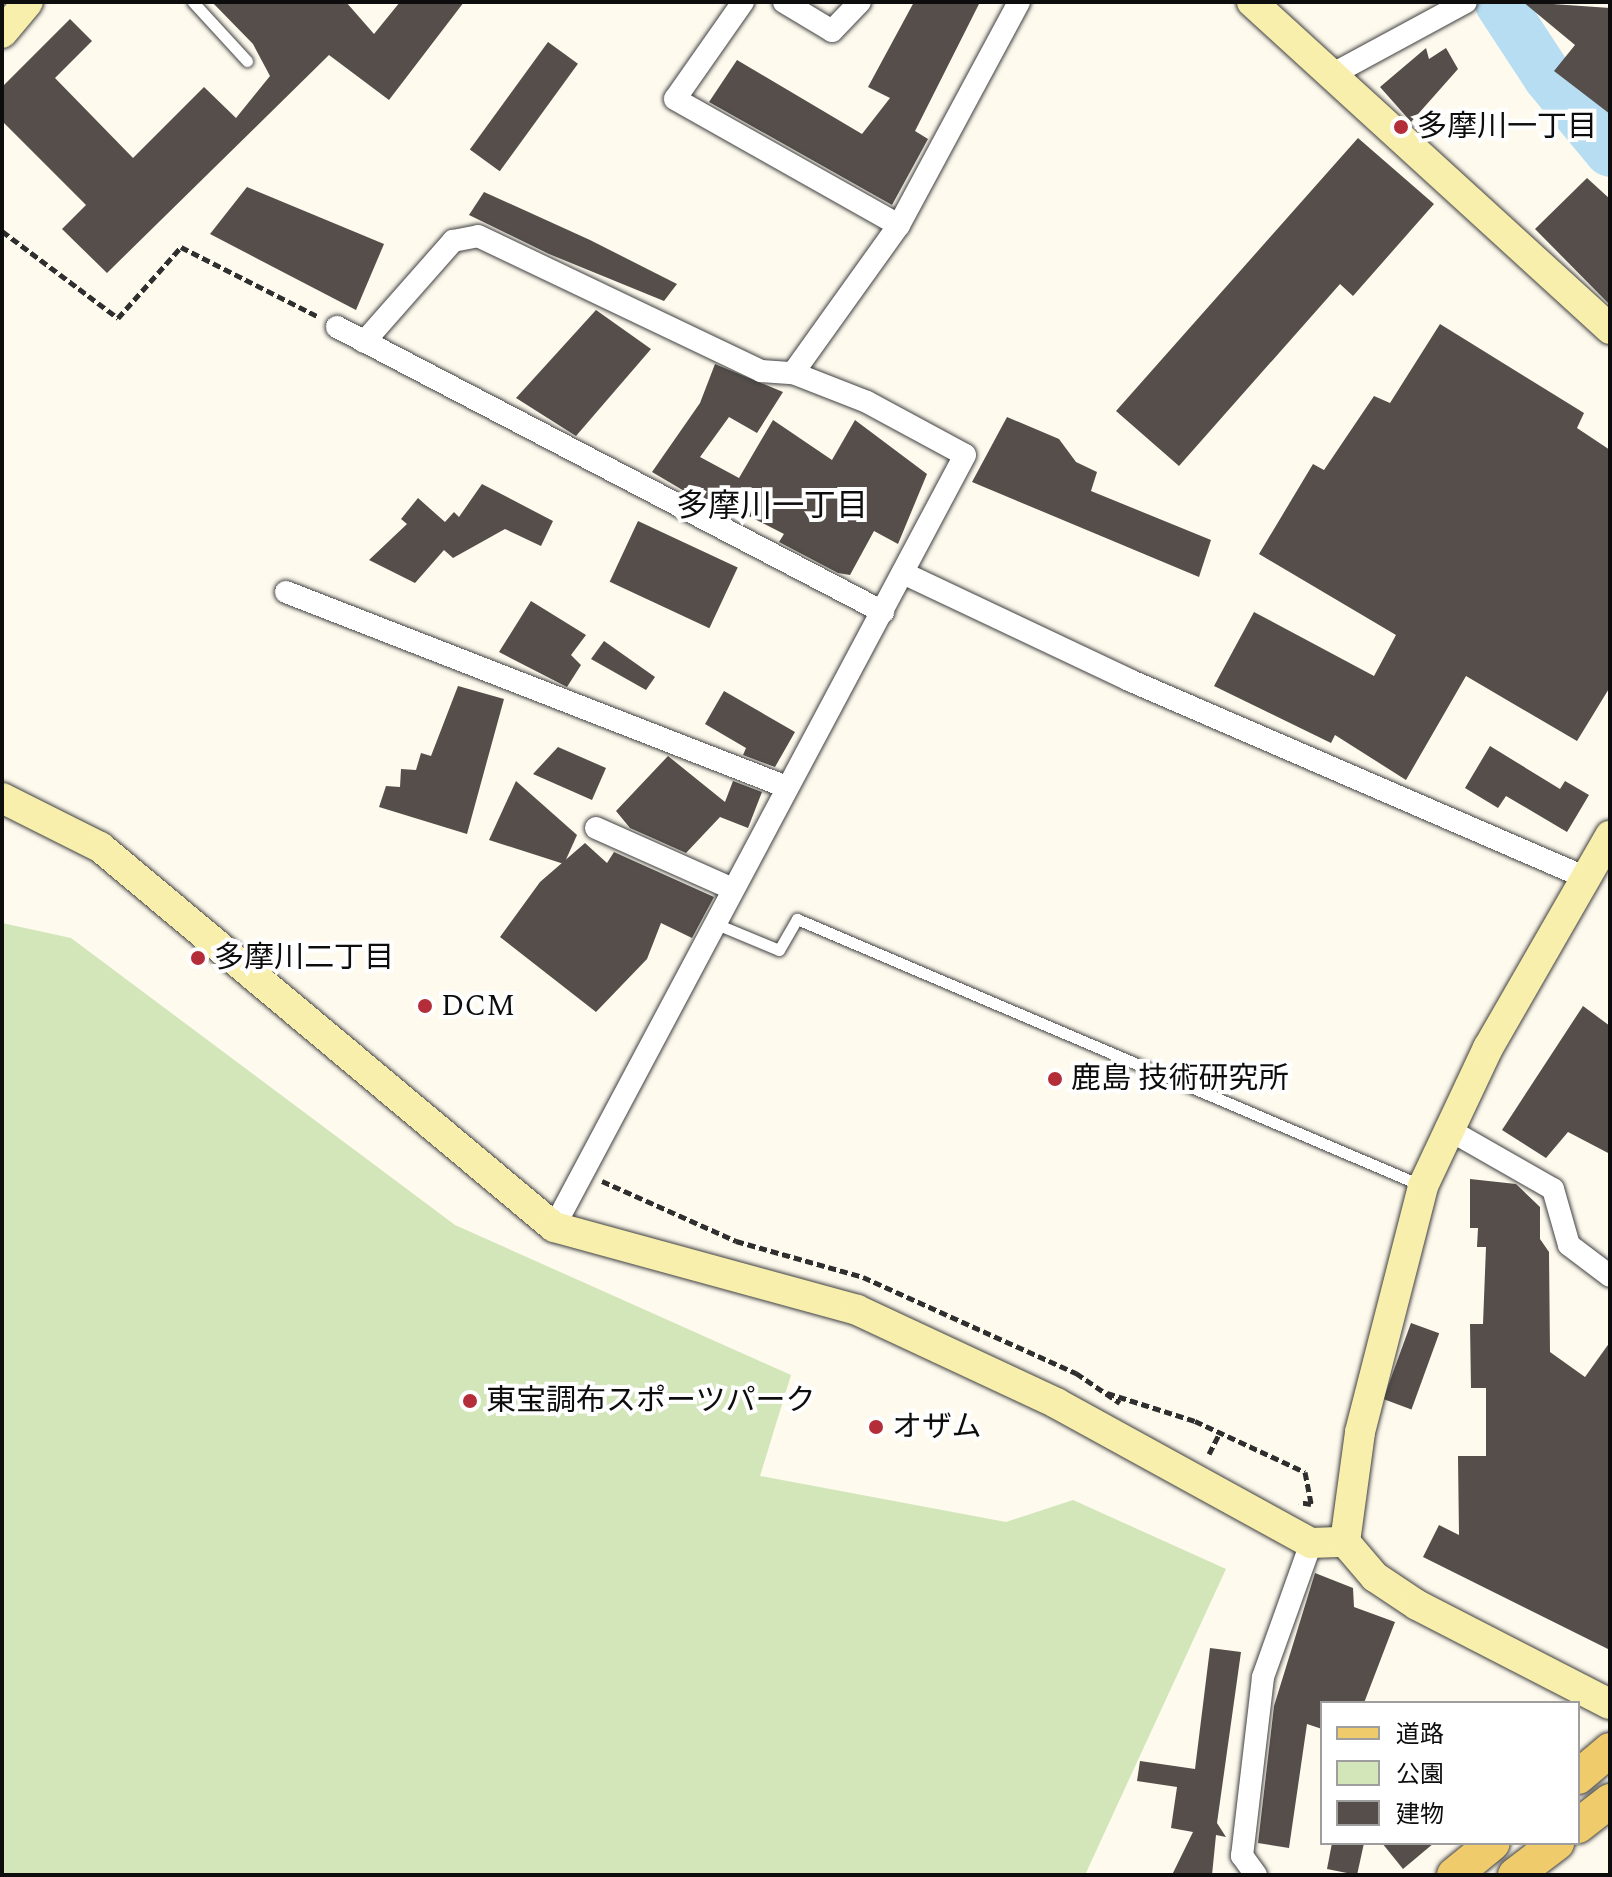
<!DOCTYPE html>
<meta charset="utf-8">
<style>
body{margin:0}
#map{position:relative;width:1612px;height:1877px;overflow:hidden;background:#fefaee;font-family:Spectral,"Noto Sans JP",serif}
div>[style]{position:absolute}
.green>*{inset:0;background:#d2e6ba}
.river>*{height:50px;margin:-25px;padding:0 25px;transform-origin:25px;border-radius:25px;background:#b6ddf2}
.building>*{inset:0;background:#554e4a;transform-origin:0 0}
.path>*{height:5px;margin-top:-2.5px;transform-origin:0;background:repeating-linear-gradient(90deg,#2f2f2f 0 8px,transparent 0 12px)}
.roads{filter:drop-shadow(0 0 2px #404040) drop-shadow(0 0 2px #404040)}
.lane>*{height:11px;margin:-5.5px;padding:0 5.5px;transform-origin:5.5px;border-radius:5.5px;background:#fff}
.street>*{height:22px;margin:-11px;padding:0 11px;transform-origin:11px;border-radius:11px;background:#fff}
.secondary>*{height:30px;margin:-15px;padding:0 15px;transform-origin:15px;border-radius:15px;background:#f9efad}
.primary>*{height:34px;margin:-17px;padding:0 17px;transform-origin:17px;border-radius:17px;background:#efcb6c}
.dots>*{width:22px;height:22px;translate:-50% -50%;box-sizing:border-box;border:4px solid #fff;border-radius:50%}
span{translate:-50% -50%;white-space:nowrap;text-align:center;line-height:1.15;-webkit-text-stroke:8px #fff;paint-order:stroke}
.poi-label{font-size:30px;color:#0d0d0d}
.left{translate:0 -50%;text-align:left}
.neighbourhood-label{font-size:32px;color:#0d0d0d}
.frame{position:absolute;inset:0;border:4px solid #0d0d0d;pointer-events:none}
.legend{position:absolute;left:1320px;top:1701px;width:260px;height:144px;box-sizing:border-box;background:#fff;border:2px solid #9e9e9e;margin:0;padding:10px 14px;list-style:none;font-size:24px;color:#0d0d0d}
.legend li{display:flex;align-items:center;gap:16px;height:40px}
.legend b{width:40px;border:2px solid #9e9e9e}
</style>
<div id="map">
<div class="green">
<div style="clip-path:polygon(2px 923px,71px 938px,455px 1225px,791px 1375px,760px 1476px,1006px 1522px,1073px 1500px,1226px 1569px,1085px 1875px,2px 1875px)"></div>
</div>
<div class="river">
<div style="left:1499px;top:2px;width:90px;rotate:56.8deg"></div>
<div style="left:1548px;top:77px;width:97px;rotate:50.4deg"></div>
</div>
<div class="building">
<div style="clip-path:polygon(212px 2px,346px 2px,374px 34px,400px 2px,464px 2px,389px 100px,329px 55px,107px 273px,62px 229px,86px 205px,2px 121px,2px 87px,70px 19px,92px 41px,55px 78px,133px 158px,204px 87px,236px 118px,270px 76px,253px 44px)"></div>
<div style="clip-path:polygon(914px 2px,980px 2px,915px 131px,928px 139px,892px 205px,709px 102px,737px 60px,862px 134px,890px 98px,868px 87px)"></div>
<div style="clip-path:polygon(1523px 2px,1610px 8px,1610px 114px,1554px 71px,1575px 45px)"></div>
<div style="left:548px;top:42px;width:37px;height:133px;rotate:36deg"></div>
<div style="clip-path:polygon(1426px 48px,1429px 59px,1446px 48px,1458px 69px,1411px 122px,1380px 87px)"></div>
<div style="clip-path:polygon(1358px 138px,1434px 204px,1353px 296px,1340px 284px,1179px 466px,1116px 411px)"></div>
<div style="clip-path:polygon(1587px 178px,1610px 199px,1610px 305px,1535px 229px)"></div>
<div style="clip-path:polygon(247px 187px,384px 244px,356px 310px,210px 234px)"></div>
<div style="clip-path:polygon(484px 192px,590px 240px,677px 284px,664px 301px,549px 254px,469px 215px)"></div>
<div style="clip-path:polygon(596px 310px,651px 349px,576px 436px,516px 398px)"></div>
<div style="clip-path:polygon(1440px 324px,1584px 413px,1577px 428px,1610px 450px,1610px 687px,1577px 741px,1466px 676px,1406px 780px,1335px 735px,1331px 743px,1214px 686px,1254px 612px,1374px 676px,1396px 635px,1259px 554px,1313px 464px,1324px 470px,1374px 396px,1390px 403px)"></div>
<div style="clip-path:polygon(715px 364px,783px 392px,757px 433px,729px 417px,700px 457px,739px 478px,773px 420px,832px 460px,855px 420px,927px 474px,898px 544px,874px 531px,850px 575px,838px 573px,779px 542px,784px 534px,717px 500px,713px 508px,652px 472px,700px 403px)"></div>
<div style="clip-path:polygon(1007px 417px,1059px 439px,1076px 462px,1097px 472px,1091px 491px,1211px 540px,1199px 577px,972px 482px)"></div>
<div style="clip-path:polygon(482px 484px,553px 521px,541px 546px,505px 529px,453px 558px,444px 550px,415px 583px,369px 560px,407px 524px,401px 519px,418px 498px,445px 522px,454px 512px,459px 517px)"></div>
<div style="left:638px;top:521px;width:110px;height:67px;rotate:25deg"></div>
<div style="clip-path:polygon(531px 601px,586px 635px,571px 655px,581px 665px,567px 687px,499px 652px)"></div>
<div style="clip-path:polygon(604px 641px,655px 677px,646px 690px,591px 659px)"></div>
<div style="clip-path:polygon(458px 686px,504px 699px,467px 834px,379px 807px,386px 786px,400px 787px,401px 769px,416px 770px,421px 753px,431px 756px)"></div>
<div style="clip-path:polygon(724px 691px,795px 732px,775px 767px,743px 755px,746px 748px,705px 724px)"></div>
<div style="clip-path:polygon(1490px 746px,1560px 789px,1565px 781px,1589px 795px,1567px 832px,1506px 796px,1498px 808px,1465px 788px)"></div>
<div style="clip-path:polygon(558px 747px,606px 768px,592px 800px,533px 774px)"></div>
<div style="clip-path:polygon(668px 756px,725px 802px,733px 781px,762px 792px,748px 828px,720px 817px,686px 853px,630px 828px,616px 811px)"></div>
<div style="clip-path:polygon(516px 781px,577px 835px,564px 864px,489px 840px)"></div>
<div style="clip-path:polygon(585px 843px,607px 863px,614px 852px,714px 897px,692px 938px,661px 923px,647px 959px,596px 1012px,500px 937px,540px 882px)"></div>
<div style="clip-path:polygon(1583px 1006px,1610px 1026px,1610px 1154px,1568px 1132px,1546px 1158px,1502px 1130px)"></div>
<div style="clip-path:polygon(1470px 1179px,1516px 1184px,1540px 1207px,1540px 1239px,1549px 1252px,1550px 1352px,1585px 1377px,1610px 1342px,1610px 1650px,1423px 1557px,1439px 1525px,1459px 1535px,1458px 1456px,1486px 1456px,1486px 1388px,1471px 1388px,1470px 1324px,1483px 1324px,1486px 1247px,1477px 1247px,1478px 1228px,1470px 1228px)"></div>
<div style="left:1411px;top:1323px;width:30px;height:81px;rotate:20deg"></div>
<div style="clip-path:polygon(1315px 1573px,1353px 1588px,1354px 1607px,1395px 1622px,1364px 1703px,1322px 1703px,1322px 1729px,1307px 1724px,1289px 1848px,1258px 1843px,1274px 1706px)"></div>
<div style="clip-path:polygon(1210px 1648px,1241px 1652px,1217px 1823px,1226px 1837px,1216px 1835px,1212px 1875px,1172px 1875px,1193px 1832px,1171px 1828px,1177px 1787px,1137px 1781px,1140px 1761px,1195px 1769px)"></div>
<div style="clip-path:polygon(1332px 1843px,1364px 1843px,1357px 1875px,1327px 1869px)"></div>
<div style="clip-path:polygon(1382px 1843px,1434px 1843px,1403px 1869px)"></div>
</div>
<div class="path">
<div style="left:2px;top:231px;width:145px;rotate:36.9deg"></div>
<div style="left:118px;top:318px;width:95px;rotate:-48.4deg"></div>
<div style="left:181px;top:247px;width:155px;rotate:26.9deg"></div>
<div style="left:602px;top:1181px;width:147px;rotate:24.1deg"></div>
<div style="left:736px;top:1241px;width:132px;rotate:15.8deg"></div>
<div style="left:863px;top:1277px;width:234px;rotate:24.3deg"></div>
<div style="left:1076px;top:1373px;width:53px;rotate:34.3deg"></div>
<div style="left:1107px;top:1393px;width:92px;rotate:17.7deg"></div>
<div style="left:1195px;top:1421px;width:121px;rotate:24.9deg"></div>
<div style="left:1305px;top:1472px;width:33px;rotate:79deg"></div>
<div style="left:1311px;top:1504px;width:12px;rotate:-171deg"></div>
<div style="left:1209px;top:1454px;width:25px;rotate:-63deg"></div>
</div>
<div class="roads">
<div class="lane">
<div style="left:193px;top:2px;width:80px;rotate:47.5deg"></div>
<div style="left:714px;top:923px;width:70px;rotate:22.6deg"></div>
<div style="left:779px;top:950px;width:36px;rotate:-60deg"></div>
<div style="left:797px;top:919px;width:681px;rotate:23.1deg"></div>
</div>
<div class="street">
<div style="left:743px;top:2px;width:118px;rotate:125deg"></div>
<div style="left:675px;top:99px;width:257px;rotate:29.4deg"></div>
<div style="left:784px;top:2px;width:56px;rotate:31.1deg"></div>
<div style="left:832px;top:31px;width:40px;rotate:-46deg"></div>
<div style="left:1333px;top:74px;width:151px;rotate:-28.4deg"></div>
<div style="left:337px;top:327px;width:616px;rotate:27.56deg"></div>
<div style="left:364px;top:342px;width:135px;rotate:-48.6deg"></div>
<div style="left:453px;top:241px;width:25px;rotate:-11deg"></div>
<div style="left:478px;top:236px;width:314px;rotate:25.5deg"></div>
<div style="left:761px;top:371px;width:32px;rotate:4deg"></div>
<div style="left:793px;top:373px;width:79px;rotate:21.4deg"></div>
<div style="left:867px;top:402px;width:111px;rotate:28.4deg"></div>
<div style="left:965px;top:455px;width:875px;rotate:118.03deg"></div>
<div style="left:793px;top:373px;width:182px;rotate:-54.4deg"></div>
<div style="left:899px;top:225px;width:253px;rotate:-61.7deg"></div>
<div style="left:903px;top:573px;width:250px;rotate:25.3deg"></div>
<div style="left:1129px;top:680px;width:497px;rotate:23.4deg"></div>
<div style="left:286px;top:592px;width:534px;rotate:21.28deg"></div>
<div style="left:596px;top:828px;width:148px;rotate:24deg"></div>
<div style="left:1446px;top:1128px;width:123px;rotate:29.7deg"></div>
<div style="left:1553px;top:1189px;width:58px;rotate:74.1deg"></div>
<div style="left:1569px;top:1245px;width:51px;rotate:37.1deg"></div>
<div style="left:1256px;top:1875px;width:24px;rotate:-126deg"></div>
<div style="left:1242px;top:1856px;width:180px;rotate:-83.3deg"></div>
<div style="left:1263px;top:1677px;width:142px;rotate:-70.3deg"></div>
</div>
<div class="secondary">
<div style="left:1252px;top:2px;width:485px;rotate:42.4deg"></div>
<div style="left:2px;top:33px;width:40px;rotate:-50deg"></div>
<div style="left:2px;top:798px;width:110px;rotate:26.6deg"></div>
<div style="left:100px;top:847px;width:592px;rotate:39.93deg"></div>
<div style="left:554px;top:1227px;width:314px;rotate:15.3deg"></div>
<div style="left:857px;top:1310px;width:220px;rotate:25deg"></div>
<div style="left:1056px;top:1403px;width:291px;rotate:28.8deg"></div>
<div style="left:1311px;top:1543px;width:34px;rotate:-2deg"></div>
<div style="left:1345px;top:1542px;width:46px;rotate:49.4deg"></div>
<div style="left:1375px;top:1577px;width:50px;rotate:33.7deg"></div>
<div style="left:1417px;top:1605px;width:217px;rotate:27.2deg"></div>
<div style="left:1345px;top:1542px;width:111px;rotate:-82.2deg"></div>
<div style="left:1360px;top:1432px;width:254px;rotate:-75.6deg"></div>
<div style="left:1423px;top:1186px;width:153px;rotate:-64.8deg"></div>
<div style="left:1488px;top:1048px;width:245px;rotate:-60.1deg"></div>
</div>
<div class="primary">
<div style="left:1578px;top:1777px;width:42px;rotate:-40.2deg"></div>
<div style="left:1578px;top:1826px;width:41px;rotate:-38deg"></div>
<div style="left:1454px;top:1875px;width:50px;rotate:-39.4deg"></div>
<div style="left:1515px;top:1875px;width:53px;rotate:-37.3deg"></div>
</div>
</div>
<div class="dots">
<div style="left:1401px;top:127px;background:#b32e39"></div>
<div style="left:198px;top:958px;background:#b32e39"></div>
<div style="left:425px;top:1006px;background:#b32e39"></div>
<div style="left:1055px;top:1079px;background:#b32e39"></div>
<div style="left:470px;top:1401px;background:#b32e39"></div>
<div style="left:876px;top:1427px;background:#b32e39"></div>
</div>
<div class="poi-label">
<span class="left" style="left:1417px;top:127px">多摩川一丁目</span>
<span class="left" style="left:214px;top:958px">多摩川二丁目</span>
<span class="left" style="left:441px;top:1006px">DCM</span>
<span class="left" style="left:1071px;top:1079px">鹿島 技術研究所</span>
<span class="left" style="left:486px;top:1401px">東宝調布スポーツパーク</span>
<span class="left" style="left:892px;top:1427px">オザム</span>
</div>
<div class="neighbourhood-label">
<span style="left:772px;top:507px">多摩川一丁目</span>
</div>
<div class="frame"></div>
<ul class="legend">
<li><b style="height:10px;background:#efcb6c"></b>道路</li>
<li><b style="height:22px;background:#d2e6ba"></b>公園</li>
<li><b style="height:22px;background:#554e4a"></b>建物</li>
</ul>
</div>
